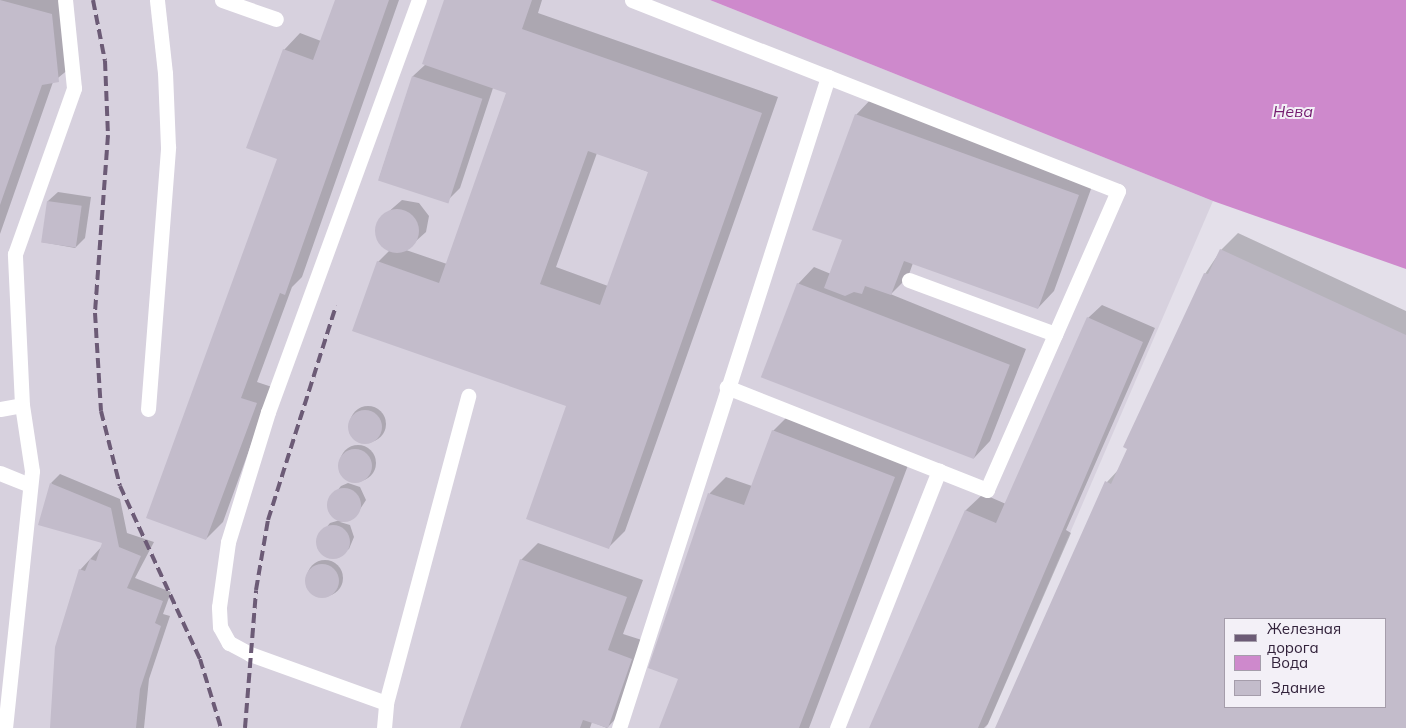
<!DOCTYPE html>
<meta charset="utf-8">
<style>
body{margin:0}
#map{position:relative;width:1406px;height:728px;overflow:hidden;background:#e4e0ea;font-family:Mulish,sans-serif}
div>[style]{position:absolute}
.built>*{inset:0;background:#d7d1de}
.water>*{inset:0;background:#ce89cc}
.shadow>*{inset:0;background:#0003}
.round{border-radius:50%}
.building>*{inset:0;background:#c3bccb;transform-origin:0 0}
.lane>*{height:15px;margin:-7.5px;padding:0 7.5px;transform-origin:7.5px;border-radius:7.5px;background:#fff}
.rail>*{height:4px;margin-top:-2px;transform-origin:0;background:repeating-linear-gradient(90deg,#6c5b76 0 10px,transparent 0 15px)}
span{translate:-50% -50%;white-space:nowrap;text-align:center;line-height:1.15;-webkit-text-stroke:4px #f3f0f7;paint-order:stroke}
.water-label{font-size:16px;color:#741d6f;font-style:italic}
.legend{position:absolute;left:1224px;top:618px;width:162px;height:90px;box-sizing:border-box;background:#f3f0f7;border:1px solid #a59dab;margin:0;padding:6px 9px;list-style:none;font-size:15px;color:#31213a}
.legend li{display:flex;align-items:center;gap:10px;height:25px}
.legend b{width:25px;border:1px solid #a59dab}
</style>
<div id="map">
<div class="built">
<div style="clip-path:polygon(0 0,710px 0,1213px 201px,986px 728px,0 728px)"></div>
</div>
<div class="water">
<div style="clip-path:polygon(710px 0,1406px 0,1406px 269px,1213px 201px)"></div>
</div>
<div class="shadow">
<div style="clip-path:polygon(0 0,69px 0,75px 64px,53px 82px,0 234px)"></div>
<div style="clip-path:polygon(336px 0,399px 0,302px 277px,292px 287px,257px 382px,272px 387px,223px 522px,206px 539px,278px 158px,284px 50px,300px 33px,321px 41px)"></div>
<div style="clip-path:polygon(evenodd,445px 0,542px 0,538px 13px,778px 97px,625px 531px,609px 547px,568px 405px,378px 262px,390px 250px,377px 237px,379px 220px,402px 200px,419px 203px,429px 216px,426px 232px,406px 250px,447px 264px,507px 92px,493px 88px,460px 188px,446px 202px,379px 179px,413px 76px,426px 64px,445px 0,597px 153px,649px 172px,608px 286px,556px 267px,597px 153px)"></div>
<div style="clip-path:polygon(872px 98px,1095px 178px,1054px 291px,1038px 308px,913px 263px,908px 277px,891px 294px,878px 289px,1026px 349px,990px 441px,974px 458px,798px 284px,814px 267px,831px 274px,844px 239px,856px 115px)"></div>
<div style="clip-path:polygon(58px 192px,91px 197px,85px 238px,75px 248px,42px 242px,48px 201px)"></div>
<div style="clip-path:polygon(evenodd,1238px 233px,1406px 311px,1406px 728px,996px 728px,1107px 482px,1120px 468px,1205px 274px,1221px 250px,1238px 233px,1225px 619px,1385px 619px,1385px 707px,1225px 707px,1225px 619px)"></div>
<div style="clip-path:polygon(1102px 305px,1155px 328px,1066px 530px,1071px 533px,988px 724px,984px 728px,871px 728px,966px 510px,983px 494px,1006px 504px,1088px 318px)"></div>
<div class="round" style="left:350px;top:406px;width:36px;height:36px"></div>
<div style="clip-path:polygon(790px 414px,910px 460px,809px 728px,661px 728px,680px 679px,650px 668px,710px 493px,726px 477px,752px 486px,773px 431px)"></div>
<div class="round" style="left:340px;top:445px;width:36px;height:36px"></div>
<div style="clip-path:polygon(60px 474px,120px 499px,127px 533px,154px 542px,135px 578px,171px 592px,163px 614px,170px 616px,149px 679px,144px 728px,51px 728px,80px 570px,104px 544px,51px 483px)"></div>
<div style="clip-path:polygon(348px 483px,360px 487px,366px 500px,355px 517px,340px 522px,350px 525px,354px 537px,349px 549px,331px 558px,320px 552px,317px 539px,330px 523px,340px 520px,331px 515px,328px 502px,341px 486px)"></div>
<div style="clip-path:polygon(538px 543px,643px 580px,623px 634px,648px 642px,623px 711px,607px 728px,592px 722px,590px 728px,461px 728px,521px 560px)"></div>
<div class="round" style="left:307px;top:560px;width:36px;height:36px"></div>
</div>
<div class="building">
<div style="clip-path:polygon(0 0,52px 14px,59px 82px,42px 85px,0 205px)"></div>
<div style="clip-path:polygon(335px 0,389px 0,285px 295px,280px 293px,241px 398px,257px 403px,206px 540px,146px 518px,277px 159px,246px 148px,283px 49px,313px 60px)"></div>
<div style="clip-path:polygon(evenodd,444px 0,532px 0,522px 29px,762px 113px,609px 549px,526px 519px,566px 406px,352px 331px,377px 261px,439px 283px,506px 93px,422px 64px,444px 0,588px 151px,648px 172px,600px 305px,540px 284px,588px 151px)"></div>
<div style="left:412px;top:76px;width:74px;height:110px;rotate:18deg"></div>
<div style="clip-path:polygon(855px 114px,1079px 195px,1038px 309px,904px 261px,891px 295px,865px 286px,862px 294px,854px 292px,845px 296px,824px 288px,842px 240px,812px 230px)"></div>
<div style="left:47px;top:201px;width:35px;height:42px;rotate:8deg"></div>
<div class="round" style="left:375px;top:209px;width:44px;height:44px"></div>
<div style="clip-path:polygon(evenodd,1220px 249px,1406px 335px,1406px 728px,995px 728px,1105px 481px,1111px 484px,1127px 449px,1123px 447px,1204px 273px,1208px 274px,1220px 249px,1225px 619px,1385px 619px,1385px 707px,1225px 707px,1225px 619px)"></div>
<div style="left:797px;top:283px;width:228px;height:101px;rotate:21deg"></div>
<div style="clip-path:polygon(1087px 317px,1143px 342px,978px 728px,869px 728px,965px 510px,996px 523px)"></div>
<div class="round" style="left:348px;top:410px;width:34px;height:34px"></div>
<div style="clip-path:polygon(772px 430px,895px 477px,799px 728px,659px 728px,678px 679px,648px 668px,708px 493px,744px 505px)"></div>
<div class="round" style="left:338px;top:449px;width:34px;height:34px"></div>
<div style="clip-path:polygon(50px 483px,111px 508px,119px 547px,141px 556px,127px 588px,163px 601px,155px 623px,161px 626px,140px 689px,136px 728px,50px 728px,55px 647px,79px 569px,85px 571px,90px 559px,96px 561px,102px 543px,38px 525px)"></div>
<div class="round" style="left:327px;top:488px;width:34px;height:34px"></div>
<div class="round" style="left:316px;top:525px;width:34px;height:34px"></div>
<div style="clip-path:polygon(520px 559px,627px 597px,608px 650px,632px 659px,608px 728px,583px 720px,580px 728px,460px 728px)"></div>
<div class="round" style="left:305px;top:564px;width:34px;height:34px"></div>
</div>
<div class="lane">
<div style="left:222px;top:0;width:57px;rotate:19.4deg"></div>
<div style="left:632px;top:0;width:522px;rotate:21.46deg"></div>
<div style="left:1118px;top:191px;width:326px;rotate:113.7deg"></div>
<div style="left:987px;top:490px;width:280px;rotate:-158.4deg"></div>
<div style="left:909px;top:280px;width:156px;rotate:20.3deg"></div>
<div style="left:0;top:409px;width:22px;rotate:-10deg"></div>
<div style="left:148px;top:409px;width:263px;rotate:-85.6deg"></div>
<div style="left:168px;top:147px;width:74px;rotate:-92.3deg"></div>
<div style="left:165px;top:73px;width:73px;rotate:-96.3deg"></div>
<div style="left:0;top:473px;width:31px;rotate:22deg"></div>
<div style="left:386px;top:703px;width:145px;rotate:-160.2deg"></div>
<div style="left:250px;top:654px;width:24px;rotate:-152deg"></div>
<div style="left:229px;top:643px;width:18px;rotate:-119deg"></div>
<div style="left:220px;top:627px;width:20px;rotate:-93deg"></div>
<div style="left:219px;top:607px;width:66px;rotate:-82.1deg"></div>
<div style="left:228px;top:542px;width:136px;rotate:-72.9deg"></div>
<div style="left:268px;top:412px;width:439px;rotate:-69.9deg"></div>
<div style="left:5px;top:728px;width:258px;rotate:-84deg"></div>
<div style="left:32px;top:471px;width:67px;rotate:-98.6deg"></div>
<div style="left:22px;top:405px;width:151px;rotate:-92.7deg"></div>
<div style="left:15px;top:254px;width:176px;rotate:-70.4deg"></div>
<div style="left:74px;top:88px;width:88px;rotate:-95.8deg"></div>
<div style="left:384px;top:728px;width:25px;rotate:-85deg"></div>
<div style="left:386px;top:703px;width:318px;rotate:-75deg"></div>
<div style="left:619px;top:728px;width:684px;rotate:-72.2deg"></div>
<div style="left:837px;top:728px;width:277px;rotate:-68.4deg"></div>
</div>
<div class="rail">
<div style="left:93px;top:0;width:62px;rotate:78.9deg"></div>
<div style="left:105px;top:61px;width:74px;rotate:87.7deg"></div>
<div style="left:108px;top:135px;width:178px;rotate:94.2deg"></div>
<div style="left:95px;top:313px;width:98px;rotate:86.5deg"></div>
<div style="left:101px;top:411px;width:77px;rotate:75.8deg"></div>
<div style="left:120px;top:486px;width:191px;rotate:65.2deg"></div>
<div style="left:200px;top:659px;width:72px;rotate:73.1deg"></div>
<div style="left:245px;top:728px;width:138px;rotate:-85.4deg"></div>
<div style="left:256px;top:590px;width:71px;rotate:-80.3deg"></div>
<div style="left:268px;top:520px;width:225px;rotate:-72.4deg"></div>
</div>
<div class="water-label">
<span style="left:1293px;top:111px">Нева</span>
</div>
<ul class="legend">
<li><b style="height:6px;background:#6c5b76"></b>Железная дорога</li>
<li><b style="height:14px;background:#ce89cc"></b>Вода</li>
<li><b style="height:14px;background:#c3bccb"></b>Здание</li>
</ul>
</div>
